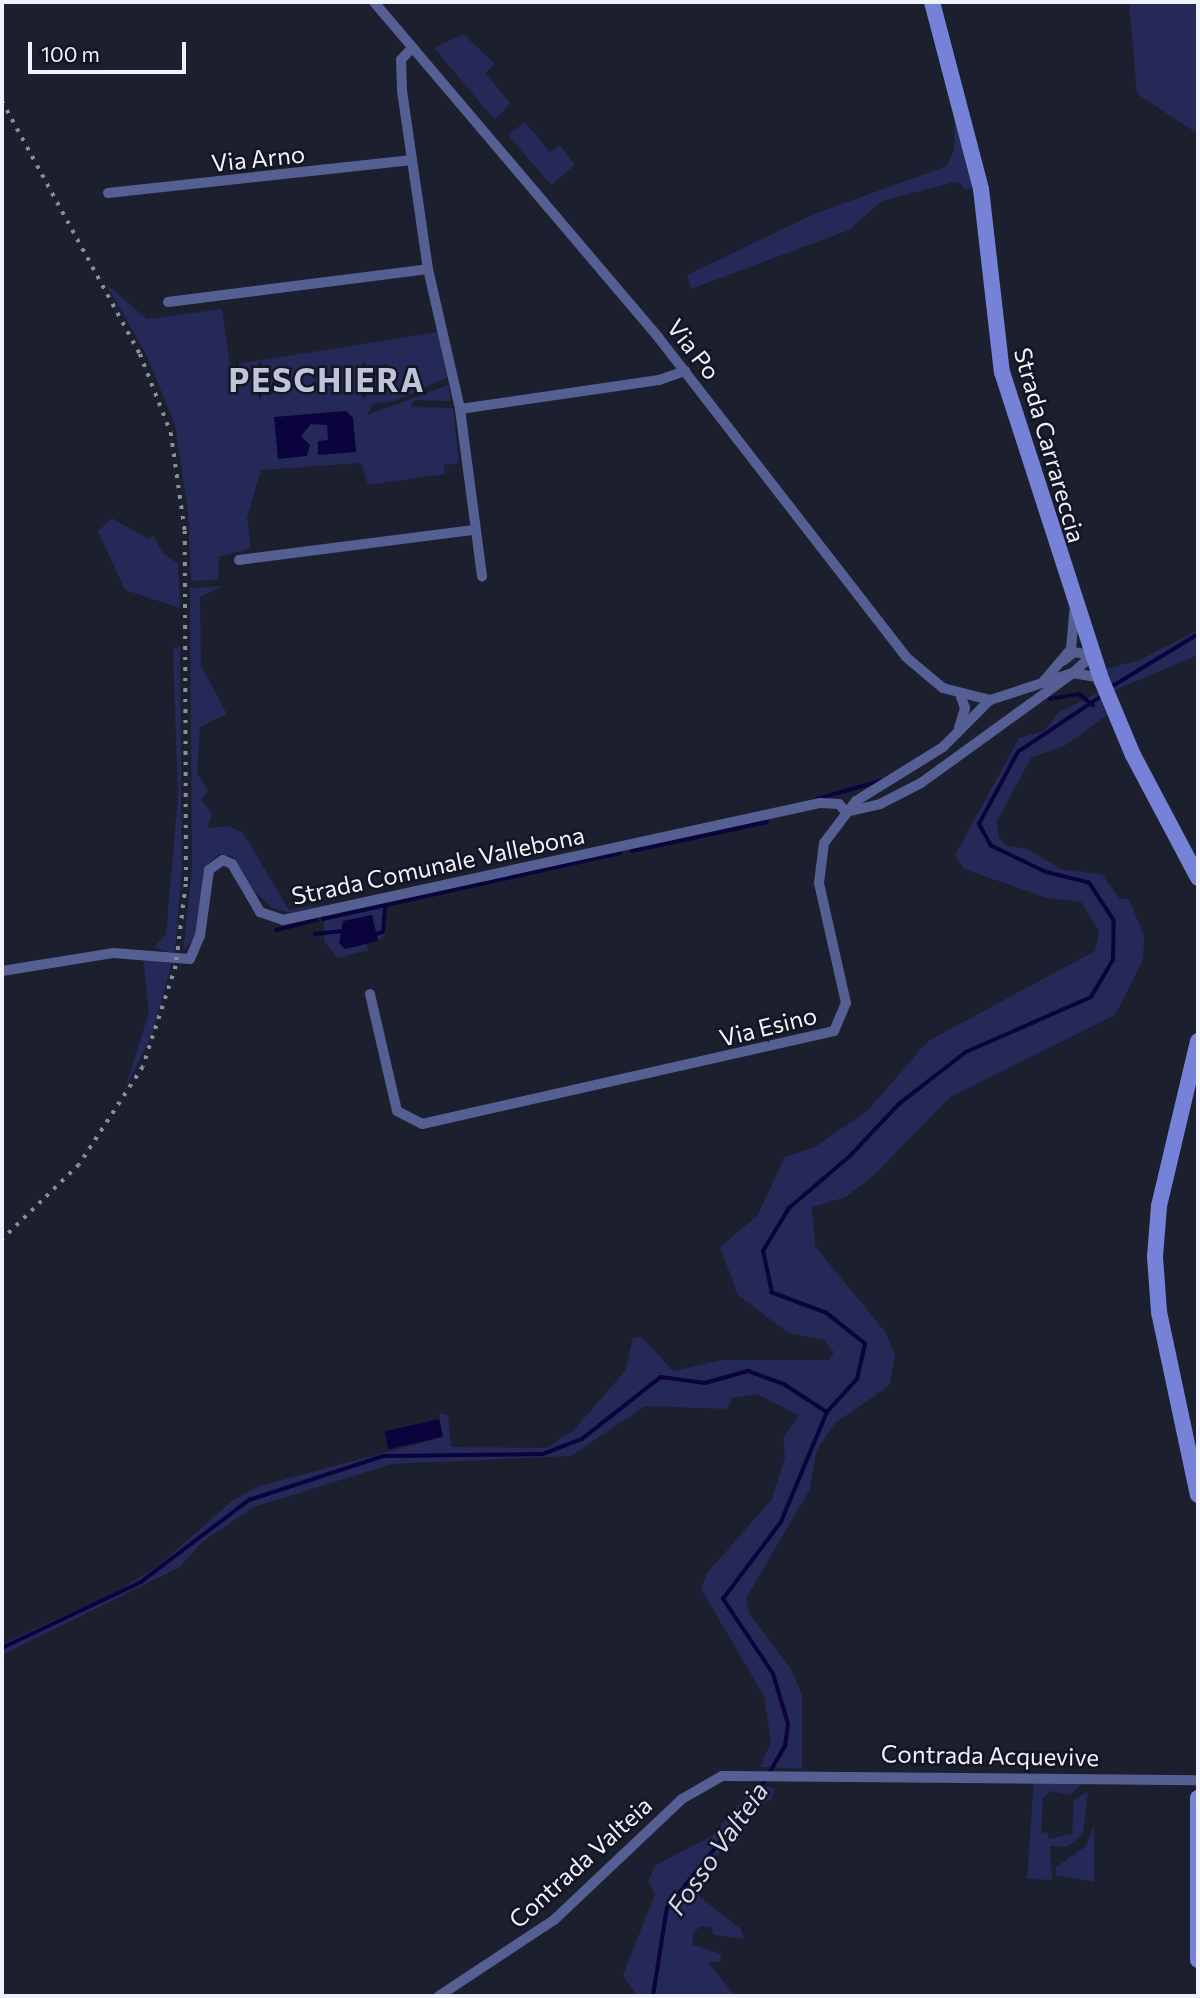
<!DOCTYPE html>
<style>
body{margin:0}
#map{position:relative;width:1200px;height:1998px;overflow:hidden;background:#1c1f2d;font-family:Commissioner,sans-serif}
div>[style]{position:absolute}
.green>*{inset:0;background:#242957}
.water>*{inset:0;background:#0a033d;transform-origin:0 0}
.stream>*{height:3.5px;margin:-1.75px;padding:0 1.75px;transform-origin:1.75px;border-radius:1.75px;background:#0a033d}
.street>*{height:10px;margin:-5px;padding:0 5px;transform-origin:5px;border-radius:5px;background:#565f94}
.secondary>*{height:16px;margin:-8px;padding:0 8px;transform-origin:8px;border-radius:8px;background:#7582d7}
.rail>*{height:3.5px;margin-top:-1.75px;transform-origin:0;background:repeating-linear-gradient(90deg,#8b8e9a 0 3.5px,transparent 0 10.5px)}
span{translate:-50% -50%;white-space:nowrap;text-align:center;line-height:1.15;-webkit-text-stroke:5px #131523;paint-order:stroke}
.street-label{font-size:24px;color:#eff1fc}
.water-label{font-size:26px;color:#d4d9f0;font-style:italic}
.district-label{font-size:32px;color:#c0c4d8;font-weight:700;letter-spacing:2px}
.frame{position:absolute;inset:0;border:4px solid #eff1fc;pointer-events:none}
.scale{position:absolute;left:28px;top:42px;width:158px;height:32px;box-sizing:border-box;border:4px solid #eff1fc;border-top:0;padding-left:9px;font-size:21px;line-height:24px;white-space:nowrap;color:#eff1fc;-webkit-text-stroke:5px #131523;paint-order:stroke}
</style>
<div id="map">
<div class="green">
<div style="clip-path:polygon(1129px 2px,1198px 2px,1198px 134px,1137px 94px)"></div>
<div style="clip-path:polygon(463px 34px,495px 64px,485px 73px,510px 103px,495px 120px,434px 48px)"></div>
<div style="clip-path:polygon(955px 117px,975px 186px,965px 190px,960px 182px,954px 182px,882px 201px,849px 230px,691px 289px,687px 275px,814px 214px,947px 166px,954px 150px)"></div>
<div style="clip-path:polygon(525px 122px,550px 152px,560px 145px,575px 165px,551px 185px,508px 135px)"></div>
<div style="clip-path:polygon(106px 284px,147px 319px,222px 309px,230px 365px,438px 332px,447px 378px,394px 401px,374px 403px,367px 415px,448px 385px,451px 401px,414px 400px,411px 407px,453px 408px,459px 463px,444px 465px,445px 474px,368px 485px,361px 463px,261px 470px,247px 518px,251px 548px,219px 557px,218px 580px,191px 581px,188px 513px,175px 425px,146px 354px)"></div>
<div style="clip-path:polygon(112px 518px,148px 539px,154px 536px,162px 552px,178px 564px,180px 608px,125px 590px,98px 531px)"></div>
<div style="clip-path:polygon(222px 586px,200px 597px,201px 666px,227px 714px,200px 727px,197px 773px,208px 791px,201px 799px,212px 814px,207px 828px,229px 826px,243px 833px,289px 910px,327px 904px,289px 913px,271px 907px,246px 884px,233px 857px,219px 854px,205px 867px,196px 937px,183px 951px,192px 869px,190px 588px)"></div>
<div style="clip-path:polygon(1198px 630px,1198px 655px,1115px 690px,1105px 669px,1140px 660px)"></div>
<div style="clip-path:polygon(180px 647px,182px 867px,175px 952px,168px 952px,154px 947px,166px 934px,178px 797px,173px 648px)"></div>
<div style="clip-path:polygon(1098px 693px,1107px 715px,1066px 745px,1031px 758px,997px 821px,999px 838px,1007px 846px,1028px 849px,1062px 870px,1102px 874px,1120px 899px,1129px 899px,1144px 936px,1143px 960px,1115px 1015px,950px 1097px,875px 1174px,846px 1197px,812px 1207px,815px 1246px,886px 1333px,895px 1356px,889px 1386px,835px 1423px,817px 1450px,809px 1491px,746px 1598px,749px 1613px,791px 1669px,802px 1695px,802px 1769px,760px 1767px,771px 1742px,764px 1696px,701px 1589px,707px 1573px,772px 1499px,785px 1458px,783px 1438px,799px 1415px,757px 1394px,732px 1398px,727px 1409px,645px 1406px,571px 1456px,392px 1464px,254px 1507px,202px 1542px,180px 1567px,2px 1655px,2px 1644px,116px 1592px,159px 1565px,232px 1501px,256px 1487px,443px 1437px,439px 1413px,448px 1415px,451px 1447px,546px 1448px,573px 1431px,625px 1371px,633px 1338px,642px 1337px,673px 1371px,722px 1360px,829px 1360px,834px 1352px,824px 1340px,788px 1333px,738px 1295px,720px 1247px,757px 1216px,785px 1157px,815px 1147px,868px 1110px,928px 1041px,1095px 951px,1099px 931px,1081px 902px,1047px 898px,964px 869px,955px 855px,1019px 738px,1044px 731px,1059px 712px)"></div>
<div style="clip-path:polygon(387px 905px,385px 935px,378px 941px,372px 916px,345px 949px,366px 944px,368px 950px,338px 958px,324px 941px,324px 916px)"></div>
<div style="clip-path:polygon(143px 958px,172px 962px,153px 1032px,124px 1092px,149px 1012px)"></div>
<div style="clip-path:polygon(1034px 1779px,1085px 1780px,1070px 1795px,1051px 1791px,1043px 1798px,1041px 1832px,1048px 1833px,1048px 1839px,1072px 1834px,1074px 1800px,1088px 1791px,1083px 1834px,1067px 1847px,1050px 1846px,1052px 1880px,1027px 1879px)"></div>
<div style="clip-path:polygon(757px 1784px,775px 1789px,771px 1799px,759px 1805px,738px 1843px,720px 1852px,699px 1877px,695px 1893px,741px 1929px,744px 1939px,713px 1935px,712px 1928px,700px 1926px,692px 1935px,693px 1945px,721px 1954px,720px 1962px,708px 1962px,735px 1996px,637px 1996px,623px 1975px,655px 1894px,648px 1881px,656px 1865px,712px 1836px)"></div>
<div style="clip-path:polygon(1094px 1824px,1094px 1882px,1056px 1875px,1056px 1867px,1086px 1846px)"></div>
</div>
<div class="water">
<div style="clip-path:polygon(346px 411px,353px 418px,356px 452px,318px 455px,318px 441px,328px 440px,327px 425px,311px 424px,301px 436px,310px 445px,307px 456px,278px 459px,274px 417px)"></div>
<div style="clip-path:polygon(372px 915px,378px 941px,345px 949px,339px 943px,343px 921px)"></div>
<div style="left:439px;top:1419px;width:18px;height:56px;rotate:77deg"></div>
</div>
<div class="stream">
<div style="left:1111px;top:687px;width:102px;rotate:-31.3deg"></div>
<div style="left:1050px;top:699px;width:29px;rotate:-10deg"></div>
<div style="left:1079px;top:694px;width:18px;rotate:38deg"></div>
<div style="left:817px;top:799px;width:66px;rotate:-15.9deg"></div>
<div style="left:632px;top:851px;width:138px;rotate:-12.1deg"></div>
<div style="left:323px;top:919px;width:304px;rotate:-12.5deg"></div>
<div style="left:276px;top:930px;width:42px;rotate:-13.7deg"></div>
<div style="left:315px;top:934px;width:30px;rotate:-6deg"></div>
<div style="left:373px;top:935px;width:10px;rotate:-17deg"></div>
<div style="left:383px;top:932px;width:25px;rotate:-85deg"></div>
<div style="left:2px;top:1648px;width:154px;rotate:-25.4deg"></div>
<div style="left:141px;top:1582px;width:136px;rotate:-37.2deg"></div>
<div style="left:249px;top:1500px;width:142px;rotate:-18.1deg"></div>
<div style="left:384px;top:1456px;width:159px;rotate:-0.7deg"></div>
<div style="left:543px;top:1454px;width:42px;rotate:-21deg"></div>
<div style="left:582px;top:1439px;width:100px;rotate:-38.1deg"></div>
<div style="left:661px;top:1377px;width:44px;rotate:7.8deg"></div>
<div style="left:705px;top:1383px;width:45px;rotate:-15.6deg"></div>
<div style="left:748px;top:1371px;width:38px;rotate:20deg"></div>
<div style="left:784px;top:1384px;width:51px;rotate:33.1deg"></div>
<div style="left:827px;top:1412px;width:45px;rotate:-47.7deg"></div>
<div style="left:857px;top:1379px;width:36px;rotate:-77deg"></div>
<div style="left:865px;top:1344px;width:50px;rotate:-141.5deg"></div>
<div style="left:826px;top:1313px;width:58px;rotate:-159.7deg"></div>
<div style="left:772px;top:1293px;width:43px;rotate:-102.1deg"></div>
<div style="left:763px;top:1251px;width:50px;rotate:-58.8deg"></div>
<div style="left:789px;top:1208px;width:80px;rotate:-40.4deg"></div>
<div style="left:850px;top:1156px;width:71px;rotate:-46.7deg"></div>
<div style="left:899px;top:1104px;width:85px;rotate:-37.8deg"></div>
<div style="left:966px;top:1052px;width:137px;rotate:-23.7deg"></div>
<div style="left:1091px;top:997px;width:43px;rotate:-59.3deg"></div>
<div style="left:1113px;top:960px;width:39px;rotate:-89deg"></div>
<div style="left:1114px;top:921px;width:45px;rotate:-123.3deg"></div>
<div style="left:1089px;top:883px;width:45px;rotate:-166deg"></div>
<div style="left:1045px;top:872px;width:60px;rotate:-154.3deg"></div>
<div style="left:991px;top:846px;width:25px;rotate:-119deg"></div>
<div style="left:979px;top:824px;width:82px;rotate:-61.6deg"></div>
<div style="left:1018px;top:752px;width:102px;rotate:-33.8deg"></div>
<div style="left:653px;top:1996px;width:89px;rotate:-81deg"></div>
<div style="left:667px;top:1908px;width:137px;rotate:-51.2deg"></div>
<div style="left:753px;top:1801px;width:64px;rotate:-59.8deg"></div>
<div style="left:785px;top:1746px;width:22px;rotate:-82deg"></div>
<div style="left:788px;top:1724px;width:52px;rotate:-106.7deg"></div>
<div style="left:773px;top:1674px;width:90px;rotate:-123.7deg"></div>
<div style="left:723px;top:1599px;width:96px;rotate:-53deg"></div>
<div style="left:781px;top:1522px;width:119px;rotate:-67.3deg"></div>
</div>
<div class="street">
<div style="left:374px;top:2px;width:439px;rotate:49.7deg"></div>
<div style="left:658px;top:337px;width:405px;rotate:52.2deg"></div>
<div style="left:906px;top:657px;width:48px;rotate:40deg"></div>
<div style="left:943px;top:688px;width:49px;rotate:14.3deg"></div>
<div style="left:990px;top:700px;width:87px;rotate:-18deg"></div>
<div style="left:1073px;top:673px;width:26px;rotate:-43deg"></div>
<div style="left:1092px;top:655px;width:18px;rotate:-171deg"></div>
<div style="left:1074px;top:652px;width:14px;rotate:141deg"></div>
<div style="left:412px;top:48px;width:16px;rotate:133deg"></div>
<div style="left:401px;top:60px;width:31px;rotate:88deg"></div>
<div style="left:402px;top:91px;width:180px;rotate:81.7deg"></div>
<div style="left:428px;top:269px;width:144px;rotate:77.1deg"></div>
<div style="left:460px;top:409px;width:169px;rotate:82.5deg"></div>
<div style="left:108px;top:193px;width:306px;rotate:-6.2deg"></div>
<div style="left:168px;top:302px;width:262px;rotate:-7.2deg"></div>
<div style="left:460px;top:409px;width:201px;rotate:-8.3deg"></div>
<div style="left:659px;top:380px;width:28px;rotate:-19deg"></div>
<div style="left:239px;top:560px;width:237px;rotate:-7.3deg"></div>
<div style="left:1043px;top:682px;width:43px;rotate:-49.7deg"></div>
<div style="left:1071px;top:649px;width:38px;rotate:-85deg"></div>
<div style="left:959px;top:728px;width:21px;rotate:-73deg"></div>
<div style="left:965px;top:708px;width:12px;rotate:-110deg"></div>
<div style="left:846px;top:812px;width:35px;rotate:-13deg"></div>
<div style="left:880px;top:804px;width:46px;rotate:-27.1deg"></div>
<div style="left:921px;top:783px;width:188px;rotate:-35.9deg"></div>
<div style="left:1073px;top:673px;width:28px;rotate:10deg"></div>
<div style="left:2px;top:971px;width:112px;rotate:-9.2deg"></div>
<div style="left:113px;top:953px;width:77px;rotate:4.5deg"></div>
<div style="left:190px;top:959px;width:25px;rotate:-67deg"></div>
<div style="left:200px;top:936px;width:67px;rotate:-82.2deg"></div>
<div style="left:209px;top:870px;width:17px;rotate:-36deg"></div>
<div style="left:223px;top:860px;width:10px;rotate:24deg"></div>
<div style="left:232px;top:864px;width:56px;rotate:59.7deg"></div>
<div style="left:260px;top:912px;width:24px;rotate:19deg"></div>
<div style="left:283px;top:920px;width:550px;rotate:-12.29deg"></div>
<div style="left:820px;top:803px;width:19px;rotate:3deg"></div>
<div style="left:839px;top:804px;width:11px;rotate:49deg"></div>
<div style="left:370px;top:994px;width:120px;rotate:77deg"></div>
<div style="left:397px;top:1111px;width:28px;rotate:27deg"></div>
<div style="left:422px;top:1124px;width:422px;rotate:-12.7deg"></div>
<div style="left:834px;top:1031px;width:30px;rotate:-67deg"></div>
<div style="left:846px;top:1003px;width:123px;rotate:-102.7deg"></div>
<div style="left:819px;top:883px;width:40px;rotate:-82.9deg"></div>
<div style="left:824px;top:843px;width:53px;rotate:-52.7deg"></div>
<div style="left:856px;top:801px;width:102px;rotate:-31.8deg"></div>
<div style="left:943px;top:747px;width:66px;rotate:-45deg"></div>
<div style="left:439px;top:1996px;width:138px;rotate:-33.5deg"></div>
<div style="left:554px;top:1920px;width:176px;rotate:-43.4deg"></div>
<div style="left:682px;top:1799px;width:46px;rotate:-29.9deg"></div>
<div style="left:722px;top:1776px;width:476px;rotate:0.5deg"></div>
</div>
<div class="secondary">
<div style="left:932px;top:2px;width:193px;rotate:75.3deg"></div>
<div style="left:981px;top:189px;width:184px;rotate:83.5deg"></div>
<div style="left:1002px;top:372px;width:325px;rotate:72.1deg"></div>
<div style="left:1102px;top:681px;width:80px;rotate:67.3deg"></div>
<div style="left:1133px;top:755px;width:139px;rotate:62.1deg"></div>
<div style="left:1198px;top:1041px;width:170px;rotate:103.3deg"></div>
<div style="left:1159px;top:1206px;width:51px;rotate:94.5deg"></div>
<div style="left:1155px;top:1257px;width:55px;rotate:85.8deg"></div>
<div style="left:1159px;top:1312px;width:187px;rotate:78deg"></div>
<div style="left:1198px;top:1798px;width:162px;rotate:90deg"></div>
</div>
<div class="rail">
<div style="left:2px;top:101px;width:288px;rotate:61.4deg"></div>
<div style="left:140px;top:354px;width:85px;rotate:68.6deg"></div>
<div style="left:171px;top:433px;width:99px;rotate:81.9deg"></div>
<div style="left:185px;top:531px;width:353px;rotate:89.8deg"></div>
<div style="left:186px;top:884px;width:83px;rotate:97deg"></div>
<div style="left:176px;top:966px;width:106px;rotate:108.1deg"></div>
<div style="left:143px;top:1067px;width:117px;rotate:123.1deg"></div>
<div style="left:79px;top:1165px;width:107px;rotate:135.8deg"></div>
</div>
<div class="street-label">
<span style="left:258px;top:158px;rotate:-6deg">Via Arno</span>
<span style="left:694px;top:349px;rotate:52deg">Via Po</span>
<span style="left:1050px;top:445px;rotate:74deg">Strada Carrareccia</span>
<span style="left:438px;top:865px;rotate:-12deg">Strada Comunale Vallebona</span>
<span style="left:768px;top:1026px;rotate:-14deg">Via Esino</span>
<span style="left:990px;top:1755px;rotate:1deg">Contrada Acquevive</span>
<span style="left:580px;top:1862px;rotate:-42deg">Contrada Valteia</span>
</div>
<div class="water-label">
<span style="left:717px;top:1848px;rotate:-55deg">Fosso Valteia</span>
</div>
<div class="district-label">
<span style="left:327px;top:379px">PESCHIERA</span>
</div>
<div class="frame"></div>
<div class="scale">100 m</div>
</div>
